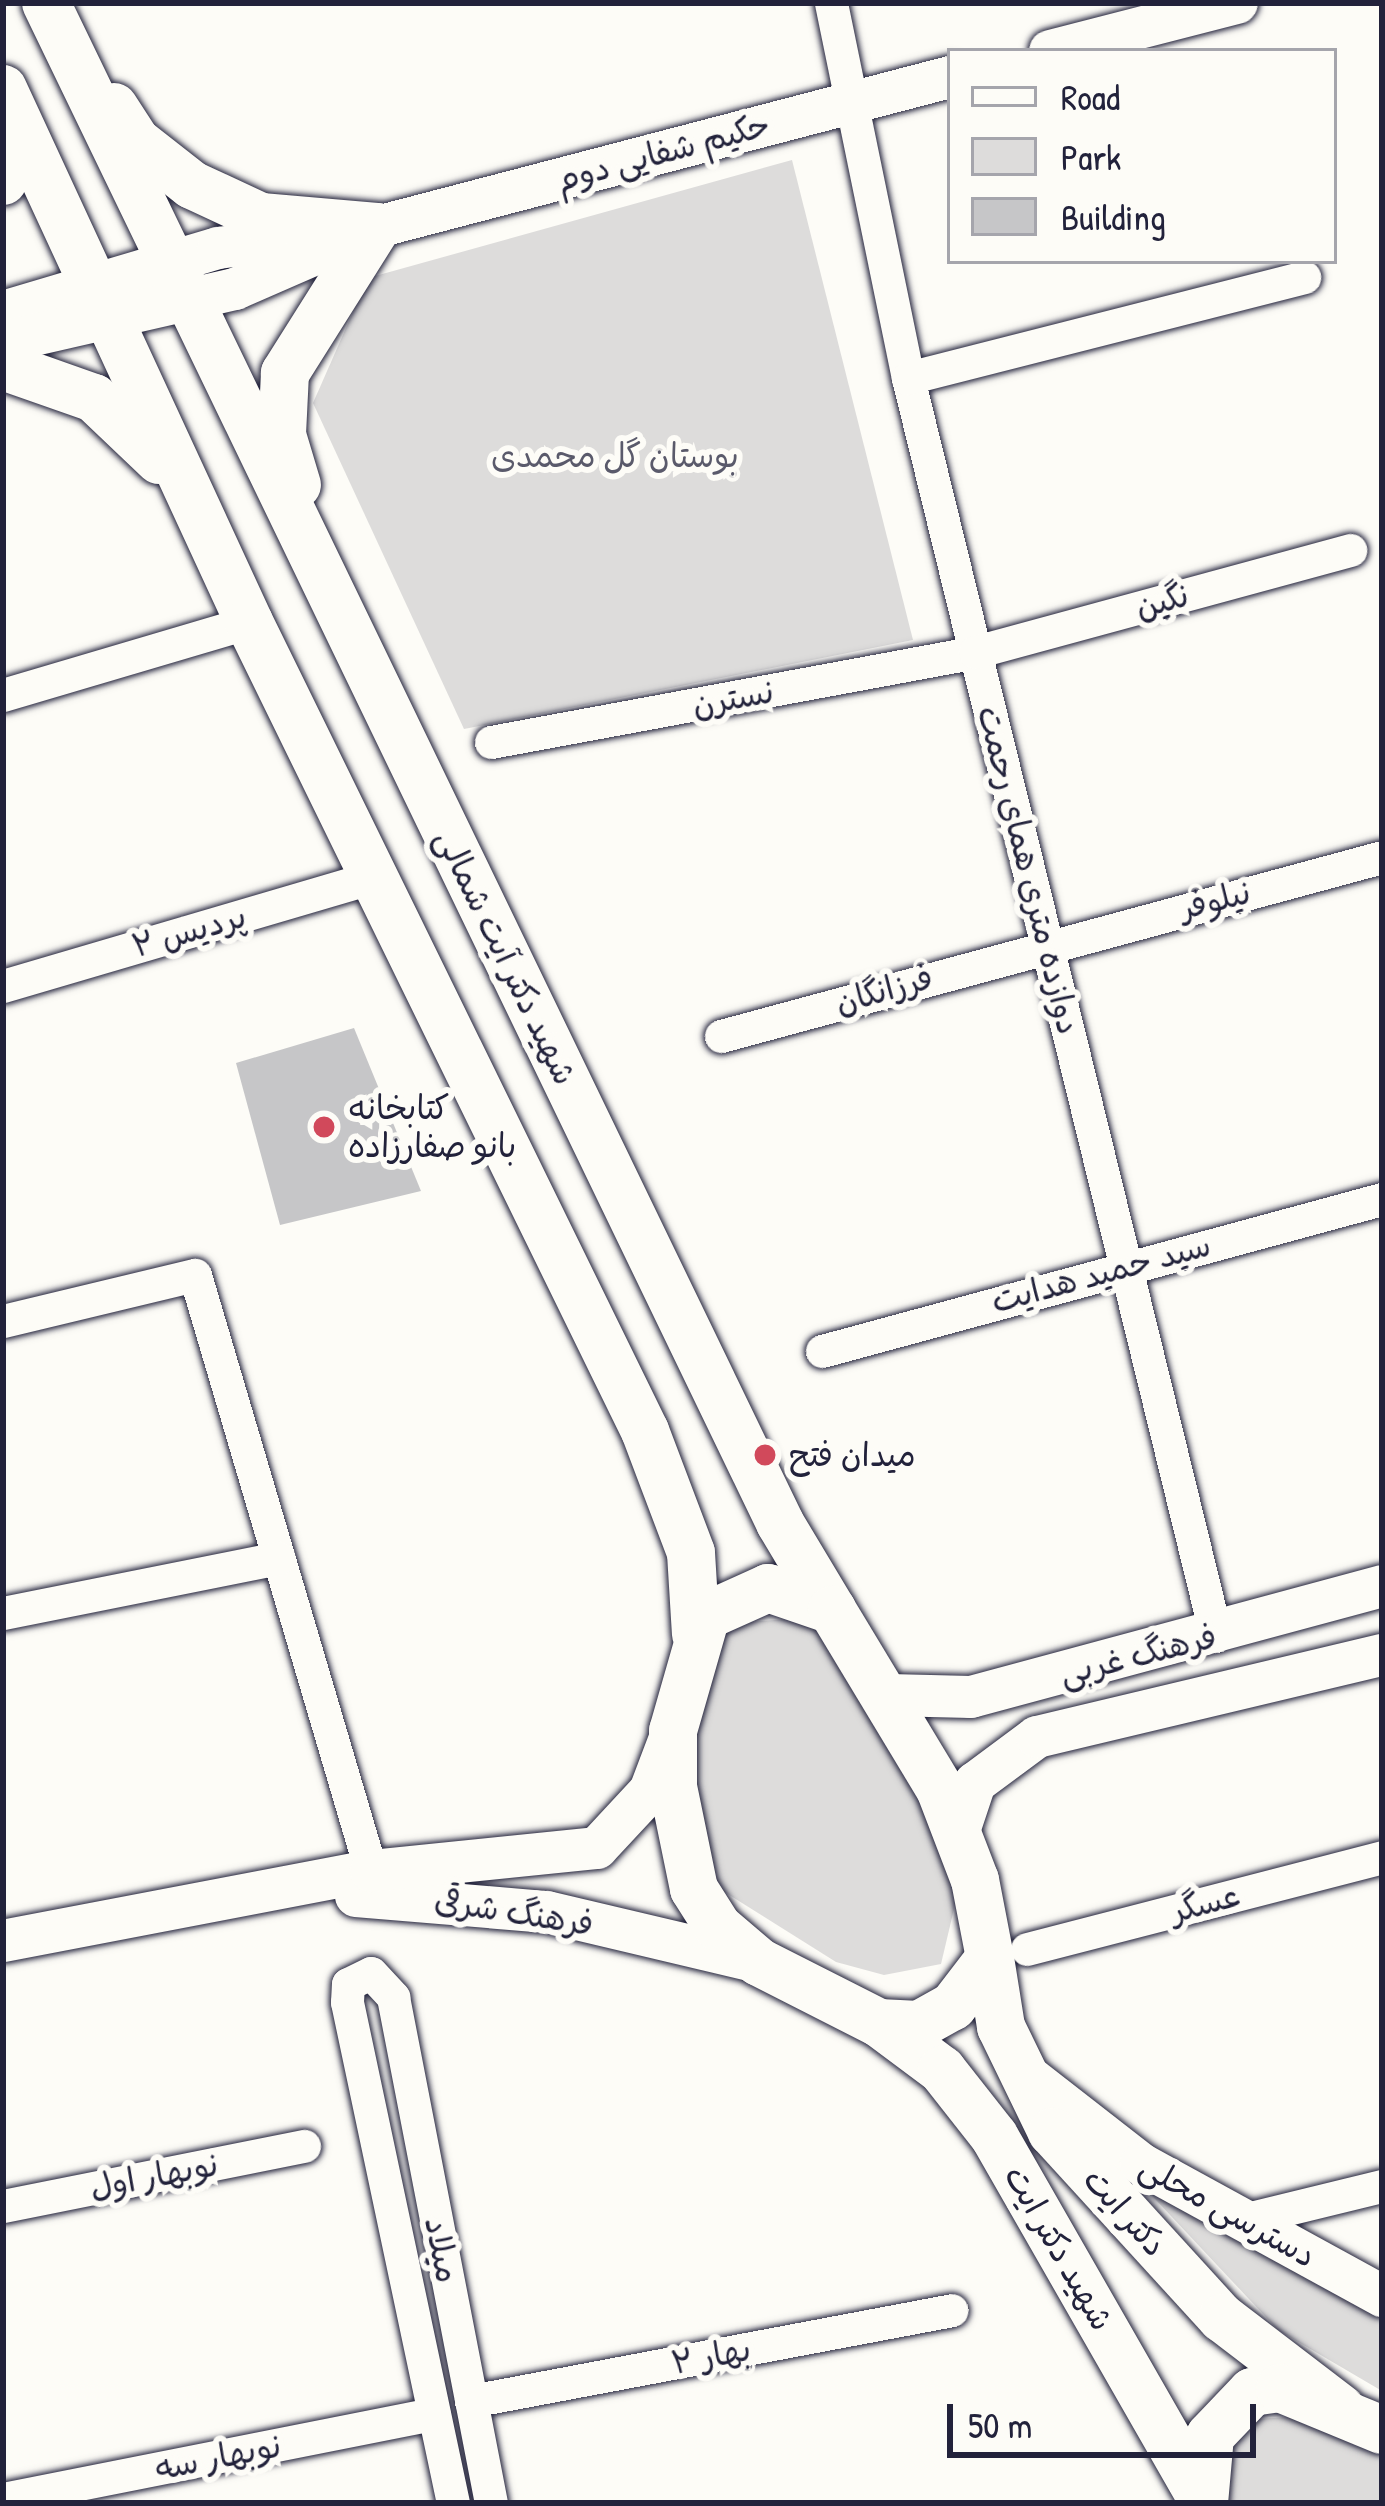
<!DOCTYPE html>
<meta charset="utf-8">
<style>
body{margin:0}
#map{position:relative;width:1385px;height:2506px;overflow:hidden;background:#fdfcf7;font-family:"Patrick Hand","Playpen Sans Arabic",sans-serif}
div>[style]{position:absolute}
.green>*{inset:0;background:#dddcdb}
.building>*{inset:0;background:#c6c6c8}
.roads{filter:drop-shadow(0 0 3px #22223b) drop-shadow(0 0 3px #22223b)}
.minor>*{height:33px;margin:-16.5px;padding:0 16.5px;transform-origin:16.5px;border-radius:16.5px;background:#fdfcf7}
.tertiary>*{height:42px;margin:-21px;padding:0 21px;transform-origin:21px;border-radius:21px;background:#fdfcf7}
.secondary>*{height:48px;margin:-24px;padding:0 24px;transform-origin:24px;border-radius:24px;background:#fdfcf7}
.dots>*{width:33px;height:33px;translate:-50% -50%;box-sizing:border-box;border:6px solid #fdfcf7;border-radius:50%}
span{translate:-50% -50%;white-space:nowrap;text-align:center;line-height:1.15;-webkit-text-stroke:12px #fdfcf7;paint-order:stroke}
.street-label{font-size:33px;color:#22223b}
.park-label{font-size:33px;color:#5a5a6b}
.poi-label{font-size:33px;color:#22223b}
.left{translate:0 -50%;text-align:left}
.frame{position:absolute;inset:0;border:6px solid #22223b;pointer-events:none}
.legend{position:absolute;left:947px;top:48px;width:390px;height:216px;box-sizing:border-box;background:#fdfcf7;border:3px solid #a5a5ac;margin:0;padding:15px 21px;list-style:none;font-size:36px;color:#22223b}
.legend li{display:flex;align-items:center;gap:24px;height:60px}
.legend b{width:60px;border:3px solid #a5a5ac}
.scale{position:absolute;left:947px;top:2404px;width:309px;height:54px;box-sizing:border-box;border:6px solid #22223b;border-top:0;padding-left:15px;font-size:36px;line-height:42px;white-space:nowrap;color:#22223b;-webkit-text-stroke:9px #fdfcf7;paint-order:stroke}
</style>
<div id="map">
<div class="green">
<div style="clip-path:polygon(792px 160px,913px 640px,464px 729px,313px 403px,368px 278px)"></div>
<div style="clip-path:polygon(800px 1618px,844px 1650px,910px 1763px,958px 1892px,941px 1964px,884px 1975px,836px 1962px,715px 1886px,688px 1744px,724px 1624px)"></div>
<div style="clip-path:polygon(1141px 2184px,1382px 2309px,1382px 2391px,1278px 2330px)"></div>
<div style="clip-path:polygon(1317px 2415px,1382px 2451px,1382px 2503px,1223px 2503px,1223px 2440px,1258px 2419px)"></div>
</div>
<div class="building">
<div style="clip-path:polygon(354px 1028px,421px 1191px,280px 1225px,236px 1063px)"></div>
</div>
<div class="roads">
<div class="minor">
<div style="left:831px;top:3px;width:383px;rotate:78.4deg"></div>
<div style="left:908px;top:378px;width:1295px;rotate:76.24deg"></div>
<div style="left:908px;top:378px;width:409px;rotate:-14.3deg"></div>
<div style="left:3px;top:695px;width:257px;rotate:-16.5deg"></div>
<div style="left:491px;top:742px;width:492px;rotate:-10.5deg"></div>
<div style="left:975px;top:652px;width:389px;rotate:-15.2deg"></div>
<div style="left:3px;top:986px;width:387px;rotate:-16.4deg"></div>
<div style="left:721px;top:1036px;width:685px;rotate:-15.15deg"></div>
<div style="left:3px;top:1321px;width:197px;rotate:-13.5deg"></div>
<div style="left:195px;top:1275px;width:621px;rotate:73.55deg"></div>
<div style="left:822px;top:1351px;width:580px;rotate:-15.19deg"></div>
<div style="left:3px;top:1613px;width:281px;rotate:-11.3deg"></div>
<div style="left:1027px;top:1949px;width:367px;rotate:-14.5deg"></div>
<div style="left:3px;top:2206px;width:307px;rotate:-11.3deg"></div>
<div style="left:1242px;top:2220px;width:144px;rotate:-13.7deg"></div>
<div style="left:471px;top:2401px;width:489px;rotate:-10.7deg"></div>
<div style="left:3px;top:2499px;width:439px;rotate:-11.2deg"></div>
<div style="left:453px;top:2503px;width:512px;rotate:-101.95deg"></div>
<div style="left:347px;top:2002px;width:18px;rotate:-87deg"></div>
<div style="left:348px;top:1984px;width:25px;rotate:-26deg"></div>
<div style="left:371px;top:1973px;width:33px;rotate:47deg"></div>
<div style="left:393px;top:1997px;width:515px;rotate:79.04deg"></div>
</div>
<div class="tertiary">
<div style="left:1050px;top:51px;width:193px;rotate:-14.4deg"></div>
<div style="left:3px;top:312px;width:224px;rotate:-16.6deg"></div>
<div style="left:218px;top:248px;width:160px;rotate:-7.5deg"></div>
<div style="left:377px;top:227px;width:592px;rotate:-14.67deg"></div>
<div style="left:3px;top:342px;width:238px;rotate:-12.9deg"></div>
<div style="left:235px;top:289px;width:105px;rotate:-23.6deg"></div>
<div style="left:889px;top:1695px;width:82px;rotate:1.4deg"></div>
<div style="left:971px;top:1697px;width:426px;rotate:-15.1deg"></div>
<div style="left:958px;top:1834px;width:54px;rotate:-71.6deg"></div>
<div style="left:975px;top:1783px;width:77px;rotate:-36.6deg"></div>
<div style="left:1037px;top:1737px;width:355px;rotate:-13.4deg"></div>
<div style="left:356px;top:1896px;width:192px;rotate:4.8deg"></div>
<div style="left:547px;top:1912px;width:218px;rotate:13.3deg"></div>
<div style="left:3px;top:1941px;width:375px;rotate:-10.8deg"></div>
<div style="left:371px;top:1871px;width:227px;rotate:-5.8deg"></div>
<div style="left:597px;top:1848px;width:78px;rotate:-47.1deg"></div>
<div style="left:650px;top:1791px;width:57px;rotate:-69.3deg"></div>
<div style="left:1023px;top:2072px;width:150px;rotate:37.9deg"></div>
<div style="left:1141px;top:2164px;width:275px;rotate:28.7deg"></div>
</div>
<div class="secondary">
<div style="left:46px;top:3px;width:1688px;rotate:64.22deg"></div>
<div style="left:780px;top:1523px;width:101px;rotate:59.1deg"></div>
<div style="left:3px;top:89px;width:587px;rotate:65.22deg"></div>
<div style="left:249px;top:622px;width:901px;rotate:63.92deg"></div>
<div style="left:645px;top:1431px;width:130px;rotate:69.3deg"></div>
<div style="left:691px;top:1553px;width:81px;rotate:86.5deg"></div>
<div style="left:114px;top:107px;width:40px;rotate:57.1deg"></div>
<div style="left:136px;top:141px;width:71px;rotate:38.2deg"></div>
<div style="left:192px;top:185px;width:76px;rotate:24.9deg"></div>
<div style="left:261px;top:217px;width:116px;rotate:4.9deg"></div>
<div style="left:377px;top:227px;width:173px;rotate:122.2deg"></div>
<div style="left:285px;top:373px;width:62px;rotate:92.8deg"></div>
<div style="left:282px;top:435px;width:52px;rotate:73.3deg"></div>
<div style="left:3px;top:134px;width:47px;rotate:90deg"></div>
<div style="left:3px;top:366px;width:96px;rotate:19.4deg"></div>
<div style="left:94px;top:398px;width:90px;rotate:43.6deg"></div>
<div style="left:990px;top:1958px;width:61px;rotate:127.6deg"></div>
<div style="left:953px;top:2006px;width:39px;rotate:151deg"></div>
<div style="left:919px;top:2025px;width:40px;rotate:-177.1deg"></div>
<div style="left:879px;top:2023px;width:135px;rotate:-153.1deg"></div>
<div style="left:759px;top:1962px;width:54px;rotate:-139.5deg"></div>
<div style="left:718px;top:1927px;width:45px;rotate:-122.3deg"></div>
<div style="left:694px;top:1889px;width:104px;rotate:-101.6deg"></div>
<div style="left:673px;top:1787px;width:56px;rotate:-90deg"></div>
<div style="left:673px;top:1731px;width:120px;rotate:-74deg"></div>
<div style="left:706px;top:1616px;width:68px;rotate:-24.3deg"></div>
<div style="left:768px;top:1588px;width:68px;rotate:19deg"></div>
<div style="left:832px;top:1610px;width:209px;rotate:58.9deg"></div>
<div style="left:940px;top:1789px;width:97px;rotate:69deg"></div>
<div style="left:975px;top:1880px;width:79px;rotate:79.1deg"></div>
<div style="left:990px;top:1958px;width:70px;rotate:80.9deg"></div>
<div style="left:1001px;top:2027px;width:117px;rotate:64.1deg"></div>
<div style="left:1052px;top:2132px;width:252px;rotate:47.6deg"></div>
<div style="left:1222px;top:2318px;width:150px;rotate:37.4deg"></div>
<div style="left:879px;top:2023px;width:79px;rotate:36.7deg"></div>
<div style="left:942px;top:2070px;width:84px;rotate:51.8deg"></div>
<div style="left:994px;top:2136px;width:423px;rotate:60.2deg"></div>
<div style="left:1204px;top:2503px;width:67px;rotate:-84.9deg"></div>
<div style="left:1210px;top:2436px;width:61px;rotate:-46.3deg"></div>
<div style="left:1252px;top:2392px;width:28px;rotate:-8deg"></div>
<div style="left:1280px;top:2388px;width:110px;rotate:22.4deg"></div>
</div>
</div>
<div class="dots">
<div style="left:324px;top:1127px;background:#d1495b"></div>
<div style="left:765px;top:1455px;background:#d1495b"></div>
</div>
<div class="street-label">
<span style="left:663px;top:152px;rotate:-15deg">حکیم شفایی دوم</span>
<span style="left:1162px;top:601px;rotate:-15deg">نگین</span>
<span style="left:733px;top:698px;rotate:-10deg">نسترن</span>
<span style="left:1029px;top:870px;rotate:76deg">دوازده متری همای رحمت</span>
<span style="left:1215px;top:900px;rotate:-14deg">نیلوفر</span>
<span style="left:189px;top:931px;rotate:-16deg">پردیس ۲</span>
<span style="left:506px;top:957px;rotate:64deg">شهید دکتر آیت شمالی</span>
<span style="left:884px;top:990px;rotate:-16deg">فرزانگان</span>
<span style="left:1101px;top:1273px;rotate:-15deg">سید حمید هدایت</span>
<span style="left:1138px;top:1655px;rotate:-14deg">فرهنگ غربی</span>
<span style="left:1205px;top:1903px;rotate:-15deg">عسگر</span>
<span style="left:514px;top:1912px;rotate:9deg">فرهنگ شرقی</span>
<span style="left:154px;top:2176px;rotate:-11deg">نوبهار اول</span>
<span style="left:1228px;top:2211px;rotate:29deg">دسترسی محلی</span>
<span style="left:1125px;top:2212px;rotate:48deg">دکتر ایت</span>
<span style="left:1059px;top:2248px;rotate:60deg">شهید دکتر ایت</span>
<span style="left:442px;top:2250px;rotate:79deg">میلاد</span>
<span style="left:711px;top:2356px;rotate:-11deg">بهار ۲</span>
<span style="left:218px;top:2457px;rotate:-11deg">نوبهار سه</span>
</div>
<div class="park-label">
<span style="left:615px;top:456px">بوستان گل محمدی</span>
</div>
<div class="poi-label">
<span class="left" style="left:348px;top:1127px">کتابخانه<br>بانو صفارزاده</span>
<span class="left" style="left:789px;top:1455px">میدان فتح</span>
</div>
<div class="frame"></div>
<ul class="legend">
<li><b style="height:15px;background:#fdfcf7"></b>Road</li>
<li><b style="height:33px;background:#dddcdb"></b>Park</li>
<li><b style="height:33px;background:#c6c6c8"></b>Building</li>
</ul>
<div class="scale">50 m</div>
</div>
